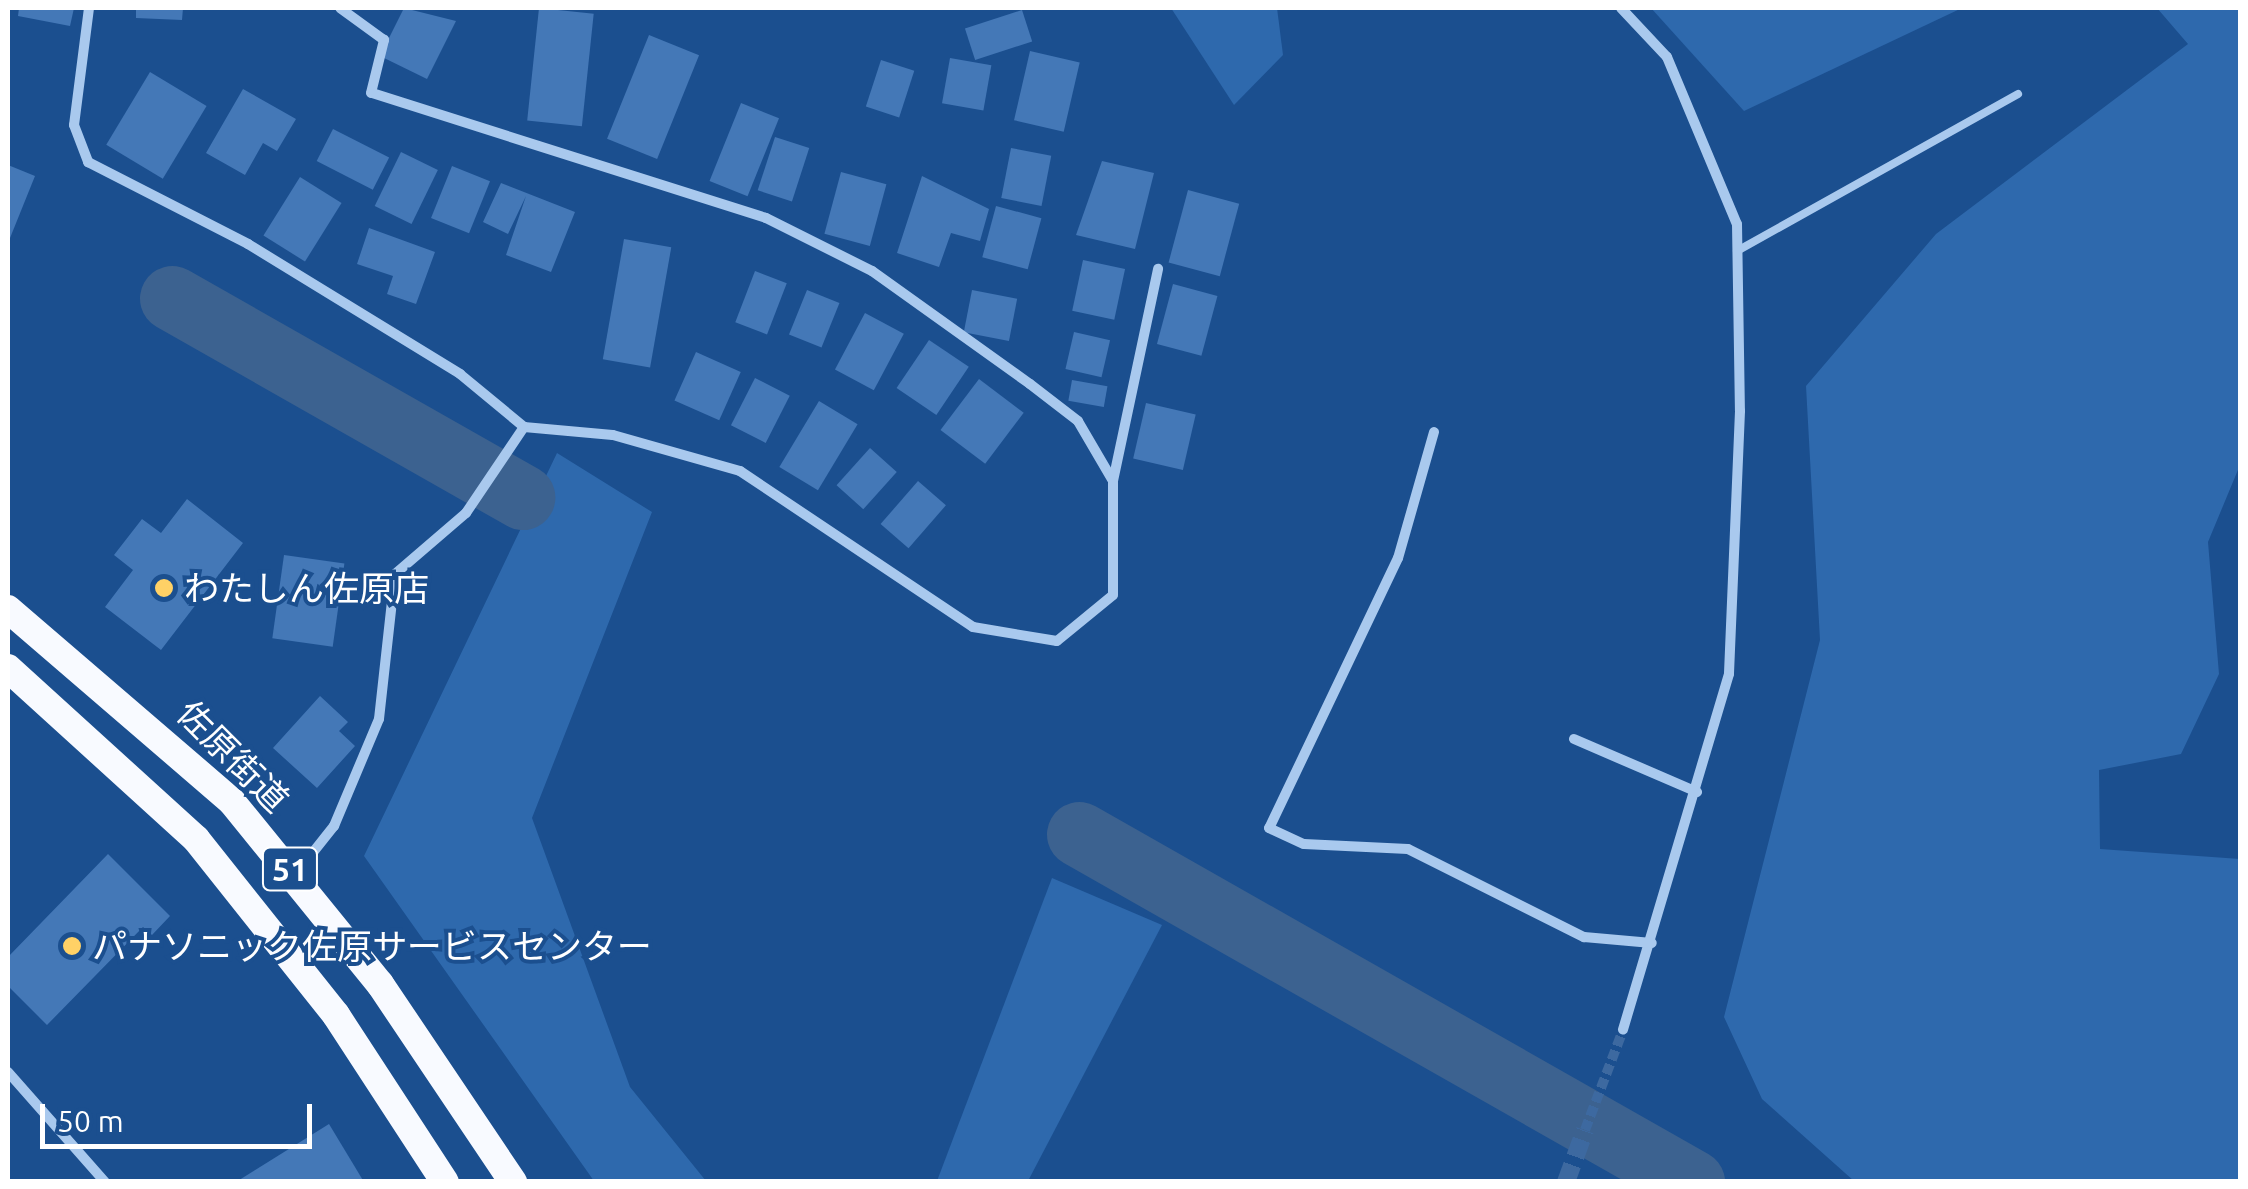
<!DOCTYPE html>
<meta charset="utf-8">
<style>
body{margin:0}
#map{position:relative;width:2248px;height:1189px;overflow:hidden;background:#1b4f8f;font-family:Ubuntu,"Noto Sans JP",sans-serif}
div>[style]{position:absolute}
.green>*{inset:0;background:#2e69ad}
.river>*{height:65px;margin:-32.5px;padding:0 32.5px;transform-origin:32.5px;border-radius:32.5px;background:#3c6290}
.building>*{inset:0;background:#4478b7;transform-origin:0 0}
.minor-tunnel>*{height:10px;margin-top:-5px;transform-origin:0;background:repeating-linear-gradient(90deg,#3d69a0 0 10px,transparent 0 15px)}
.tertiary-tunnel>*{height:18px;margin-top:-9px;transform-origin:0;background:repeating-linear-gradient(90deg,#3d69a0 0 18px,transparent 0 27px)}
.service>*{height:8px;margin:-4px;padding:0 4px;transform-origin:4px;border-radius:4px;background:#a9c9ee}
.minor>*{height:10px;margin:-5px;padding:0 5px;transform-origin:5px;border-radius:5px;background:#a9c9ee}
.trunk>*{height:28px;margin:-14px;padding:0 14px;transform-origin:14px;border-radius:14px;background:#f8faff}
.dots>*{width:28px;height:28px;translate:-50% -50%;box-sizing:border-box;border:5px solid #1b4f8f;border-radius:50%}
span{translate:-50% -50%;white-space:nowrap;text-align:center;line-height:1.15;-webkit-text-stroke:8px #1b4f8f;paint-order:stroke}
.shield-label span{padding:2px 8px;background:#1b4f8f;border:2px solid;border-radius:8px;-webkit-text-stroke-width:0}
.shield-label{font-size:32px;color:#fff;font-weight:700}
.poi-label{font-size:35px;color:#fff}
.left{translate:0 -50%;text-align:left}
.street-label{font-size:35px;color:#fff}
.frame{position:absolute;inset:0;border:10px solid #fff;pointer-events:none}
.scale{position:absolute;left:40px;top:1104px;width:272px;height:45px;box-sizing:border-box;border:5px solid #fff;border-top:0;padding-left:12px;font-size:30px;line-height:35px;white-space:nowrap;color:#fff;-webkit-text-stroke:8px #1b4f8f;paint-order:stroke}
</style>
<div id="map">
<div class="green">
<div style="clip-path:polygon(1171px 8px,1277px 8px,1283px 55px,1234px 105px)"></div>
<div style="clip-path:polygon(1651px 8px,1962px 8px,1744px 111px)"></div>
<div style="clip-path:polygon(2157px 8px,2240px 8px,2240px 465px,2208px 542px,2219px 674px,2181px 754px,2099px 770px,2100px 849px,2240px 859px,2240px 1181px,1854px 1181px,1762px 1099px,1724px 1017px,1820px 640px,1806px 386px,1936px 234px,2188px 44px)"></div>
<div style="clip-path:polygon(557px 453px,652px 512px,532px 818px,630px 1087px,706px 1181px,594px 1181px,364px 856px)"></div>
<div style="clip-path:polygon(1052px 878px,1162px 925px,1028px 1181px,937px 1181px)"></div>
</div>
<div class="river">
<div style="left:172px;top:298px;width:403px;rotate:29.6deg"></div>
<div style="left:1079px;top:834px;width:705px;rotate:29.58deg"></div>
</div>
<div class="building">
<div style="clip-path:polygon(19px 8px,74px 8px,70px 26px,18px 16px)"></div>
<div style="clip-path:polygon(136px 8px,183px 8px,182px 20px,136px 18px)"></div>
<div style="clip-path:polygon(404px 8px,456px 21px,427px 79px,380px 56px)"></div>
<div style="left:539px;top:8px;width:55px;height:113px;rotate:6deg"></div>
<div style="left:1022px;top:10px;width:33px;height:60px;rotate:72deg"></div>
<div style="left:649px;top:35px;width:54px;height:112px;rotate:22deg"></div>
<div style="left:1030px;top:51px;width:51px;height:71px;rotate:13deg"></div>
<div style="left:950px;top:58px;width:42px;height:46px;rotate:10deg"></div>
<div style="left:881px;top:60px;width:35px;height:49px;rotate:18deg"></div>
<div style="left:150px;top:72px;width:66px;height:85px;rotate:31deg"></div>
<div style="clip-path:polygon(243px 89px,296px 119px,277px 151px,263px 143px,245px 175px,206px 153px)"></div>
<div style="left:741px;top:103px;width:41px;height:84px;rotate:22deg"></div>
<div style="left:333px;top:129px;width:63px;height:36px;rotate:27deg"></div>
<div style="left:775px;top:137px;width:36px;height:56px;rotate:18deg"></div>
<div style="left:1011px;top:148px;width:41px;height:51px;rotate:11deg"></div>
<div style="left:401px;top:152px;width:41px;height:60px;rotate:26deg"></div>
<div style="clip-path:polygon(1102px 161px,1154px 173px,1135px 249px,1076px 235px)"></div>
<div style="clip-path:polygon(8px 165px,35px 176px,8px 243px)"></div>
<div style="left:452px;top:166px;width:41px;height:56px;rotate:22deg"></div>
<div style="left:841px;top:172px;width:47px;height:64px;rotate:15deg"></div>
<div style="clip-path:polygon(922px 176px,989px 209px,980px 241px,951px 233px,939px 267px,897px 253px)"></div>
<div style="left:300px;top:177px;width:49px;height:69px;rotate:32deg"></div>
<div style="clip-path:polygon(501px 183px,575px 212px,551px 272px,506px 255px,526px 196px,508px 234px,483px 222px)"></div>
<div style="left:1188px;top:190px;width:53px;height:75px;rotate:15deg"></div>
<div style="left:996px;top:206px;width:47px;height:53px;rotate:15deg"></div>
<div style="clip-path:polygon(369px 228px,435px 252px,416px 304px,387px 294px,393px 276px,357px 264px)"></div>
<div style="left:624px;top:239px;width:48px;height:122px;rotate:10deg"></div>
<div style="left:1083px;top:260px;width:43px;height:52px;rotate:12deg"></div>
<div style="left:755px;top:271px;width:34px;height:55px;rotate:21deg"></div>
<div style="left:1173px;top:284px;width:46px;height:62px;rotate:15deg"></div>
<div style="left:807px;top:290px;width:35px;height:48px;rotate:22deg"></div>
<div style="left:972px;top:290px;width:46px;height:43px;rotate:11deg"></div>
<div style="left:865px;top:313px;width:44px;height:64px;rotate:28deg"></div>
<div style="left:1074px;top:332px;width:37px;height:38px;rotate:13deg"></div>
<div style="left:929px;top:340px;width:48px;height:58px;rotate:34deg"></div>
<div style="left:696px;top:352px;width:49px;height:53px;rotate:24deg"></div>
<div style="left:755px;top:378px;width:39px;height:53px;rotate:27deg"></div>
<div style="left:979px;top:379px;width:56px;height:64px;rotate:37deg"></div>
<div style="left:1072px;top:380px;width:36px;height:21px;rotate:10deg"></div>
<div style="left:819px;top:401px;width:45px;height:77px;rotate:31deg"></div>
<div style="left:1146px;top:403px;width:51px;height:57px;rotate:13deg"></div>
<div style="left:870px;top:448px;width:36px;height:50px;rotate:42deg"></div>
<div style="left:918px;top:481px;width:37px;height:57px;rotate:41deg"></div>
<div style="clip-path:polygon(187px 499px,243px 543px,161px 650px,105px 607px,133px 570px,114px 555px,142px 519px,161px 533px)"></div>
<div style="left:284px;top:555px;width:61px;height:84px;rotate:8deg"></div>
<div style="clip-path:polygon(320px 696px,348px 722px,339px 731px,355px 746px,317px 788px,273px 748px)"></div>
<div style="clip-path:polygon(108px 854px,170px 916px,152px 935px,143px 927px,47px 1025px,8px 986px,8px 957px)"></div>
<div style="clip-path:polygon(329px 1124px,364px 1182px,236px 1182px)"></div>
</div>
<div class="minor-tunnel">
<div style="left:1585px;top:1130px;width:107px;rotate:-69.2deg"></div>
</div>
<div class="tertiary-tunnel">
<div style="left:1566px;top:1182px;width:55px;rotate:-69.9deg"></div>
</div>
<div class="service">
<div style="left:1737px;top:251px;width:322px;rotate:-29.2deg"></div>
</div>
<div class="minor">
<div style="left:89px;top:8px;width:118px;rotate:97.3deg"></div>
<div style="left:74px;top:125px;width:40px;rotate:69deg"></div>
<div style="left:88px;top:162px;width:180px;rotate:27.1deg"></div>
<div style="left:248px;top:244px;width:249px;rotate:31.5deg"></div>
<div style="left:460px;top:374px;width:83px;rotate:39.6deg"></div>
<div style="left:524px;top:427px;width:89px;rotate:5.1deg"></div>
<div style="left:613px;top:435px;width:132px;rotate:15.8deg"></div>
<div style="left:740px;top:471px;width:280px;rotate:33.8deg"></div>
<div style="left:973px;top:627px;width:85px;rotate:9.5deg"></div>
<div style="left:1057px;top:641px;width:72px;rotate:-39.4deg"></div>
<div style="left:1113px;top:595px;width:114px;rotate:-90deg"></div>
<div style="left:1113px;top:481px;width:69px;rotate:-120.3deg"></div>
<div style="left:1078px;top:421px;width:61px;rotate:-142.4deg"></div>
<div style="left:1030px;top:384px;width:194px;rotate:-144.4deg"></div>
<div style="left:872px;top:271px;width:119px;rotate:-153.4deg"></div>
<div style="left:766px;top:218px;width:414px;rotate:-162.4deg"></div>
<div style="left:371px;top:93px;width:55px;rotate:-76.2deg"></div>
<div style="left:384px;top:40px;width:54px;rotate:-144deg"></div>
<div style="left:1621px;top:8px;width:67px;rotate:46.8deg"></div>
<div style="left:1667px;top:57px;width:181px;rotate:67.3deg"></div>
<div style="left:1737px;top:224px;width:187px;rotate:89.1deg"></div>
<div style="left:1740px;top:411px;width:263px;rotate:92.4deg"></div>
<div style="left:1729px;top:674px;width:371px;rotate:106.6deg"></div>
<div style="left:1434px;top:432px;width:131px;rotate:105.9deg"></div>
<div style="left:1398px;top:558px;width:299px;rotate:115.5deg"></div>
<div style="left:1269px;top:828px;width:38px;rotate:25deg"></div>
<div style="left:1304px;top:844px;width:104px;rotate:2.8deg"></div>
<div style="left:1408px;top:849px;width:197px;rotate:26.6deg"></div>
<div style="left:1584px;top:937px;width:68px;rotate:5deg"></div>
<div style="left:1113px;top:481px;width:217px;rotate:-78deg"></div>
<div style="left:1574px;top:739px;width:134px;rotate:23.3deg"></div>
<div style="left:295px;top:875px;width:63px;rotate:-51.5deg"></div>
<div style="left:334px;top:826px;width:116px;rotate:-67.2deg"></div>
<div style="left:379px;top:719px;width:146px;rotate:-83.7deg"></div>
<div style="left:395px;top:574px;width:94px;rotate:-40.7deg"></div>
<div style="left:466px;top:513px;width:104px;rotate:-56deg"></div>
<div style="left:8px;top:1072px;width:147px;rotate:48.6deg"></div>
</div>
<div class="trunk">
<div style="left:8px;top:609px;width:296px;rotate:40.7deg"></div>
<div style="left:232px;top:802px;width:235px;rotate:50.9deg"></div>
<div style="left:380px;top:984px;width:239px;rotate:56.1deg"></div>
<div style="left:8px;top:668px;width:254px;rotate:42.3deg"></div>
<div style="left:196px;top:839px;width:225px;rotate:51.5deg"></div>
<div style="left:336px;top:1015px;width:199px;rotate:56.9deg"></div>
</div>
<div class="dots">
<div style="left:164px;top:588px;background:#ffd166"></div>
<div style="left:72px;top:946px;background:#ffd166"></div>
</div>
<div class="shield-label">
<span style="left:290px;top:869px">51</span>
</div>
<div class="poi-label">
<span class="left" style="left:184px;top:588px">わたしん佐原店</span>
<span class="left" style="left:92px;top:946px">パナソニック佐原サービスセンター</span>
</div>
<div class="street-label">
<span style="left:233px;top:756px;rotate:45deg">佐原街道</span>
</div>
<div class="frame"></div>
<div class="scale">50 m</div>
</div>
